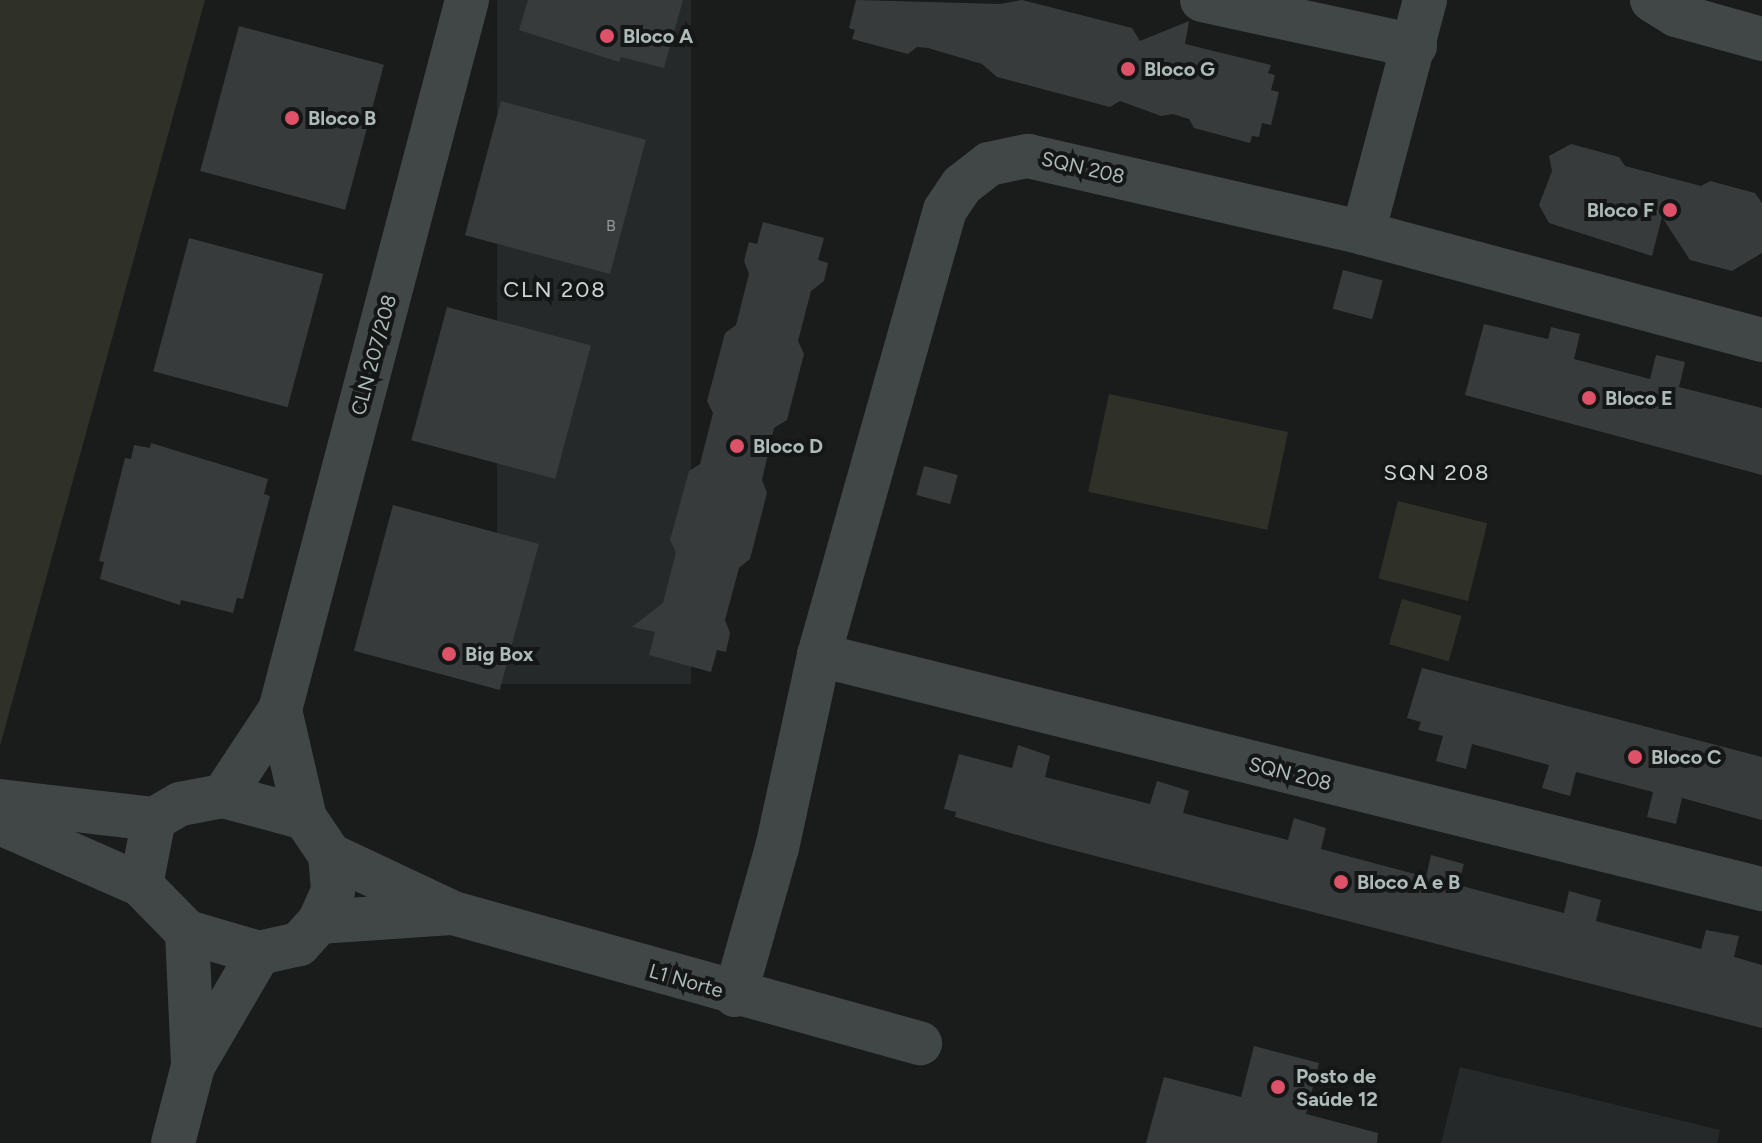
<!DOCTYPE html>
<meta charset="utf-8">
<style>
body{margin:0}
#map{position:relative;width:1762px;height:1143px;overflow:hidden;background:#1a1c1c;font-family:Figtree,sans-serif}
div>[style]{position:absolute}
.built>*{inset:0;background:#262929;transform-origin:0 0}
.green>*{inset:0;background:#2f3129;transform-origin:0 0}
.building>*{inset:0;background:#383b3b;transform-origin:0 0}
.minor>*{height:44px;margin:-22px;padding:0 22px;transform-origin:22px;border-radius:22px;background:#414646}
.dots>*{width:22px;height:22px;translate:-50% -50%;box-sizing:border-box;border:4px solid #151717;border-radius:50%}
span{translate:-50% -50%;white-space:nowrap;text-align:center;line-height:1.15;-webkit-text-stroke:8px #151717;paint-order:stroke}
.number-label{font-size:16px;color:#909a9a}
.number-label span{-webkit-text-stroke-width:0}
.poi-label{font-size:20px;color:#aebab9;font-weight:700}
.left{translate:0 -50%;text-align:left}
.right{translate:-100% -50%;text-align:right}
.street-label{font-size:20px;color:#aebab9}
.neighbourhood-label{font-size:22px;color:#cfd7d6;letter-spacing:2px}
</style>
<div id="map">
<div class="built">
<div style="left:497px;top:0;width:194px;height:684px"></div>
<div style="clip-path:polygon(1460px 1067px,1720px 1130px,1717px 1143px,1441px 1143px)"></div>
</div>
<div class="green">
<div style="clip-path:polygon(0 0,205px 0,0 746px)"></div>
<div style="left:1109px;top:394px;width:183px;height:100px;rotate:12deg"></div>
<div style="left:1398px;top:501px;width:92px;height:80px;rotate:14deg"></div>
<div style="left:1402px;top:599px;width:62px;height:47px;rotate:16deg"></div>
</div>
<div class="building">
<div style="clip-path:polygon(528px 0,683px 0,664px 68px,621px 57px,619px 62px,519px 30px)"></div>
<div style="clip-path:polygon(856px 0,1000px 4px,1022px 0,1132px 28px,1140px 41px,1189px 21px,1185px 44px,1271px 65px,1268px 73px,1275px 75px,1271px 90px,1279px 92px,1271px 125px,1262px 123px,1259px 137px,1252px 136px,1250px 143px,1194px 128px,1189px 119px,1173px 114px,1161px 116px,1120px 101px,1110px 107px,997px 77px,982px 64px,928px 48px,917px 47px,908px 54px,852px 39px,855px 30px,849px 28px)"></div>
<div style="left:239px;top:26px;width:150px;height:150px;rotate:15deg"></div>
<div style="left:501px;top:101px;width:150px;height:139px;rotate:15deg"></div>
<div style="clip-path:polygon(1571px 144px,1619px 157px,1625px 166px,1701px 186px,1710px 181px,1755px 193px,1762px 203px,1762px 253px,1732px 271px,1690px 260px,1662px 217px,1652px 256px,1549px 223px,1539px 205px,1552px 171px,1549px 156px)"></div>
<div style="clip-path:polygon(763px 222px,824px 238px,818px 260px,828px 263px,824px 281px,811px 291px,798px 341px,804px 354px,787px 420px,774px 428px,762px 480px,767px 493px,750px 559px,739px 568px,725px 620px,730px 633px,726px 652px,717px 650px,711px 672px,649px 655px,655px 632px,632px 627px,663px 603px,676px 552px,670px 540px,689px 471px,700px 464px,713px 413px,707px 401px,715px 371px,725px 333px,736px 325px,749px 274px,744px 261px,749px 242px,757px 244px)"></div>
<div style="left:189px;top:238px;width:139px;height:138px;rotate:15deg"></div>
<div style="left:1343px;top:270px;width:41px;height:40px;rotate:15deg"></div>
<div style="left:447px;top:307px;width:149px;height:138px;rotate:15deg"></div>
<div style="clip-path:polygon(1484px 324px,1548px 339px,1551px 327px,1580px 334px,1574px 359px,1650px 379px,1656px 355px,1685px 362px,1679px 387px,1762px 408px,1762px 475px,1465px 395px)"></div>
<div style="clip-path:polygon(151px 443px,268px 479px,264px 494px,270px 496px,243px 599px,237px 598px,233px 613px,181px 600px,180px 605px,100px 579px,104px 562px,99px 561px,125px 458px,131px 459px,134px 445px,150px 448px)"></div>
<div style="left:924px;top:466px;width:35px;height:30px;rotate:15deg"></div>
<div style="left:393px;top:505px;width:151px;height:151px;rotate:15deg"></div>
<div style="clip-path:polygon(1422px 668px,1762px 757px,1762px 820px,1682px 798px,1676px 824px,1647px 817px,1653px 792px,1576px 772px,1570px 796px,1542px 788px,1549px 765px,1472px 744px,1466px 769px,1436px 761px,1443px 736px,1418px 730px,1421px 722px,1407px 718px)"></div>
<div style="clip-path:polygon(1018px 745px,1050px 756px,1045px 777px,1150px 804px,1157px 781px,1189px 791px,1183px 813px,1288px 840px,1294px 818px,1326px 828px,1321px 849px,1426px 877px,1431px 855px,1464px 864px,1458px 885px,1564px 913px,1569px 891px,1601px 900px,1596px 921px,1701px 949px,1706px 930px,1739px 936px,1734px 957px,1762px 965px,1762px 1028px,1045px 843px,955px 817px,956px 812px,944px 809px,959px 754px,1012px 768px)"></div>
<div style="clip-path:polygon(1254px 1046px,1319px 1063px,1306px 1114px,1378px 1133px,1377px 1143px,1146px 1143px,1164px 1077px,1241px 1097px)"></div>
</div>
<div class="minor">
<div style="left:1202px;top:0;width:218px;rotate:12.2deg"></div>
<div style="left:1652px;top:0;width:28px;rotate:32deg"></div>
<div style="left:1676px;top:15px;width:89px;rotate:15.6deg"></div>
<div style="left:1363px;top:233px;width:241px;rotate:-75.1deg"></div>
<div style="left:819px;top:655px;width:972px;rotate:13.94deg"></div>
<div style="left:280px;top:710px;width:111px;rotate:77deg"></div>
<div style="left:223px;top:796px;width:103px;rotate:-56.5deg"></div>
<div style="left:280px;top:710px;width:734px;rotate:-75.24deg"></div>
<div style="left:223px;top:796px;width:85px;rotate:15deg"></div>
<div style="left:305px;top:818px;width:45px;rotate:56deg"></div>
<div style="left:330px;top:855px;width:36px;rotate:85deg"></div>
<div style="left:333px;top:891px;width:34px;rotate:114deg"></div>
<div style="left:319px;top:922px;width:30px;rotate:132deg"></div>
<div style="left:299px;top:944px;width:41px;rotate:167.3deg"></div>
<div style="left:259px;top:953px;width:75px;rotate:-163.7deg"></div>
<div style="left:187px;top:932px;width:66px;rotate:-134.4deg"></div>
<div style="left:141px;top:885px;width:67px;rotate:-78.9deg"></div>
<div style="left:154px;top:819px;width:30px;rotate:-30deg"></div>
<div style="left:180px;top:804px;width:44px;rotate:-10.5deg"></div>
<div style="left:0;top:801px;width:155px;rotate:6.7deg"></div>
<div style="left:0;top:823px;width:154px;rotate:23.7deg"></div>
<div style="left:330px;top:855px;width:136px;rotate:25.2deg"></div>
<div style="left:453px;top:913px;width:485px;rotate:15.6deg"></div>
<div style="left:319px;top:922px;width:132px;rotate:-3.9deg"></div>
<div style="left:187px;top:932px;width:134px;rotate:87.4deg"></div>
<div style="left:735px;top:995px;width:153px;rotate:-74.1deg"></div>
<div style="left:777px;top:848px;width:198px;rotate:-77.7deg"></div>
<div style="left:819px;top:655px;width:462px;rotate:-74.2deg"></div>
<div style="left:945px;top:210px;width:30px;rotate:-56deg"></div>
<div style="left:962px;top:185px;width:34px;rotate:-38deg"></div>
<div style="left:989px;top:164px;width:40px;rotate:-12deg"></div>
<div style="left:1028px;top:156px;width:344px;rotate:12.9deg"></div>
<div style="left:1363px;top:233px;width:413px;rotate:15deg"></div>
<div style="left:173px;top:1143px;width:80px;rotate:-75.4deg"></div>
<div style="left:193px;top:1066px;width:131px;rotate:-59.7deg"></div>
</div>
<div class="dots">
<div style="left:607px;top:36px;background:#dd5169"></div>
<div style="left:1128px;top:69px;background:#dd5169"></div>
<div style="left:292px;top:118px;background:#dd5169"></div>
<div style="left:1670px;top:210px;background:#dd5169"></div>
<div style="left:1589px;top:398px;background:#dd5169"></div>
<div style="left:737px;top:446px;background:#dd5169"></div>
<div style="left:449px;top:654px;background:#dd5169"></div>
<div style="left:1635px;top:757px;background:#dd5169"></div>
<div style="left:1341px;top:882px;background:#dd5169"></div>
<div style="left:1278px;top:1087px;background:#dd5169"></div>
</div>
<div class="number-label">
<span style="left:611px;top:226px">B</span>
</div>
<div class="poi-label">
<span class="left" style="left:623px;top:36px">Bloco A</span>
<span class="left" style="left:1144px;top:69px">Bloco G</span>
<span class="left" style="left:308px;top:118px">Bloco B</span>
<span class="right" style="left:1654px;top:210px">Bloco F</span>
<span class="left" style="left:1605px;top:398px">Bloco E</span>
<span class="left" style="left:753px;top:446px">Bloco D</span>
<span class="left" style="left:465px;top:654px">Big Box</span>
<span class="left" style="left:1651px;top:757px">Bloco C</span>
<span class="left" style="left:1357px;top:882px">Bloco A e B</span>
<span class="left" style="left:1296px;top:1088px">Posto de<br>Saúde 12</span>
</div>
<div class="street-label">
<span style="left:1083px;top:168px;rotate:13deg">SQN 208</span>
<span style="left:374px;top:355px;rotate:-75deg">CLN 207/208</span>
<span style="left:1290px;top:774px;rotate:14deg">SQN 208</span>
<span style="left:686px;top:981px;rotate:16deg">L1 Norte</span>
</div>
<div class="neighbourhood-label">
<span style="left:555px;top:290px">CLN 208</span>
<span style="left:1437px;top:473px">SQN 208</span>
</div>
</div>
